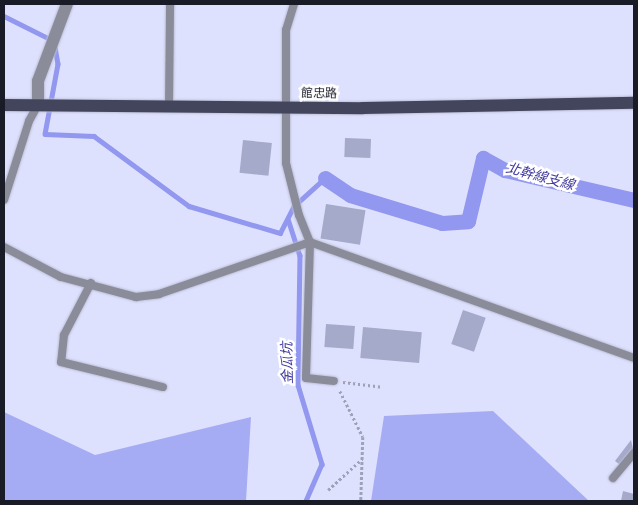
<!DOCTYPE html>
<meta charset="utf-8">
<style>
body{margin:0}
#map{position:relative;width:638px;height:505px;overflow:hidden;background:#dee1fd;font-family:"Varela Round","Noto Sans TC",sans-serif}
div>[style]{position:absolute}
.forest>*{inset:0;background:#a6acf4}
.stream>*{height:4.5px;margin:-2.25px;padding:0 2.25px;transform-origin:2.25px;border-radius:2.25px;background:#9297ef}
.canal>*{height:15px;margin:-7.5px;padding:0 7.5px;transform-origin:7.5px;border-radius:7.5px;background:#9297ef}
.building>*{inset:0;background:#a5a9ca;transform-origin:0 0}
.path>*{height:2.5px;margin-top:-1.25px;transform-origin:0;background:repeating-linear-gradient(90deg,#9ea1b8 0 2.5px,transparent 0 5px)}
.roads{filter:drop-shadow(0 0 1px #bbbdd6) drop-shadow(0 0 1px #bbbdd6)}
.service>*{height:8px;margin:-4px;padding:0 4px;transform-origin:4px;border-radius:4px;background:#8a8c9a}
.minor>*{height:12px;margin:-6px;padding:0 6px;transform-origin:6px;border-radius:6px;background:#8a8c9a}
.primary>*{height:12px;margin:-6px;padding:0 6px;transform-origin:6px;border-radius:6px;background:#43455d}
span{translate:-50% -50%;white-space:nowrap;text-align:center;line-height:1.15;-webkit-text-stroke:5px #fff;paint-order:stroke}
.street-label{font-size:12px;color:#191b27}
.water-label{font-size:14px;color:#413a9f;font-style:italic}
.frame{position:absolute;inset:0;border:5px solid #191b27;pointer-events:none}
</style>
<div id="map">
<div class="forest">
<div style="clip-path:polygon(493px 411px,589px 501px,371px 501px,384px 416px)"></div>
<div style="clip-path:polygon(4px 412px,95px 455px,251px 417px,246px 501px,4px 501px)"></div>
</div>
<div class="stream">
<div style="left:4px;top:16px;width:54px;rotate:26.6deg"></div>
<div style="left:55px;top:47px;width:17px;rotate:80deg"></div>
<div style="left:58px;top:64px;width:71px;rotate:100.5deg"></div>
<div style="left:45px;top:134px;width:49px;rotate:2.3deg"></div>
<div style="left:94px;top:136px;width:118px;rotate:36.4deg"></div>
<div style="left:189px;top:206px;width:95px;rotate:16.5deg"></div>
<div style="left:280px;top:233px;width:30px;rotate:-63deg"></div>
<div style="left:294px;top:206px;width:42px;rotate:-42.1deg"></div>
<div style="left:288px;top:219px;width:38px;rotate:72deg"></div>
<div style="left:300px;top:255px;width:130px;rotate:90.9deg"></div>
<div style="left:298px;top:385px;width:83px;rotate:73.1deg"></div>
<div style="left:322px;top:464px;width:40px;rotate:113.4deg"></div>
</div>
<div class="canal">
<div style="left:325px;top:178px;width:30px;rotate:34deg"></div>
<div style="left:350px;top:195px;width:96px;rotate:16.9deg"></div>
<div style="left:442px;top:223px;width:26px;rotate:-4deg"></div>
<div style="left:468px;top:221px;width:65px;rotate:-76.6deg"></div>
<div style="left:483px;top:158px;width:25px;rotate:29deg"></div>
<div style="left:505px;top:170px;width:132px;rotate:13.1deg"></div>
</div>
<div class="building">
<div style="left:345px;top:138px;width:26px;height:19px;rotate:2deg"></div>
<div style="left:243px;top:140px;width:29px;height:33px;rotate:6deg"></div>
<div style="left:326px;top:204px;width:40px;height:35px;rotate:9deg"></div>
<div style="left:463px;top:310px;width:24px;height:36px;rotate:19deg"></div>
<div style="left:326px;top:324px;width:29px;height:23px;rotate:4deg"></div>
<div style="left:363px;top:327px;width:59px;height:31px;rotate:5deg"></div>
<div style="clip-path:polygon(631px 440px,634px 453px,623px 467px,615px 461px)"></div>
<div style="clip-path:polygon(623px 491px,634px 494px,634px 501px,621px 501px)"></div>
</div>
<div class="path">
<div style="left:343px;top:382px;width:39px;rotate:7deg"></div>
<div style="left:340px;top:391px;width:51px;rotate:63.4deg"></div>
<div style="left:363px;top:437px;width:64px;rotate:91.8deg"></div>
<div style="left:328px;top:490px;width:46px;rotate:-42.4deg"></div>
</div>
<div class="roads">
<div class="service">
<div style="left:294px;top:4px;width:27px;rotate:107deg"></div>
<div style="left:286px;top:30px;width:133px;rotate:90deg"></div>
<div style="left:286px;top:163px;width:54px;rotate:76deg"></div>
<div style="left:299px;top:215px;width:29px;rotate:68deg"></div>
<div style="left:310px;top:242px;width:136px;rotate:91.7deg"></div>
<div style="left:306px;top:378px;width:28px;rotate:6deg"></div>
<div style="left:169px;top:106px;width:102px;rotate:-89.4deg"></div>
<div style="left:4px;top:200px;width:83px;rotate:-72.4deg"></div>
<div style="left:29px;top:121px;width:18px;rotate:-61deg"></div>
<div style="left:4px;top:247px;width:64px;rotate:27.8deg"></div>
<div style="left:61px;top:277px;width:78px;rotate:14.9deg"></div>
<div style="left:136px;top:297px;width:23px;rotate:-7deg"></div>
<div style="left:159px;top:294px;width:160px;rotate:-19deg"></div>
<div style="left:310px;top:242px;width:344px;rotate:19.7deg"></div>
<div style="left:91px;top:283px;width:59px;rotate:117.4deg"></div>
<div style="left:64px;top:335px;width:27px;rotate:96deg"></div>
<div style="left:61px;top:362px;width:105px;rotate:13.8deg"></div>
<div style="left:613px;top:478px;width:33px;rotate:-50deg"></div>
</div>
<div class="minor">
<div style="left:38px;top:105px;width:24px;rotate:-90deg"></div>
<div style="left:38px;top:81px;width:82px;rotate:-69.4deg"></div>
</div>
<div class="primary">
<div style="left:4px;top:105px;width:359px;rotate:0.5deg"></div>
<div style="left:363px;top:108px;width:271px;rotate:-1.1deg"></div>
</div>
</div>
<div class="street-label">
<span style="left:319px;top:94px;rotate:1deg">館忠路</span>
</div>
<div class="water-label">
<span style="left:540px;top:177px;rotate:15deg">北幹線支線</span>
<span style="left:288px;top:363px;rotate:-91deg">金瓜坑</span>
</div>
<div class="frame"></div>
</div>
